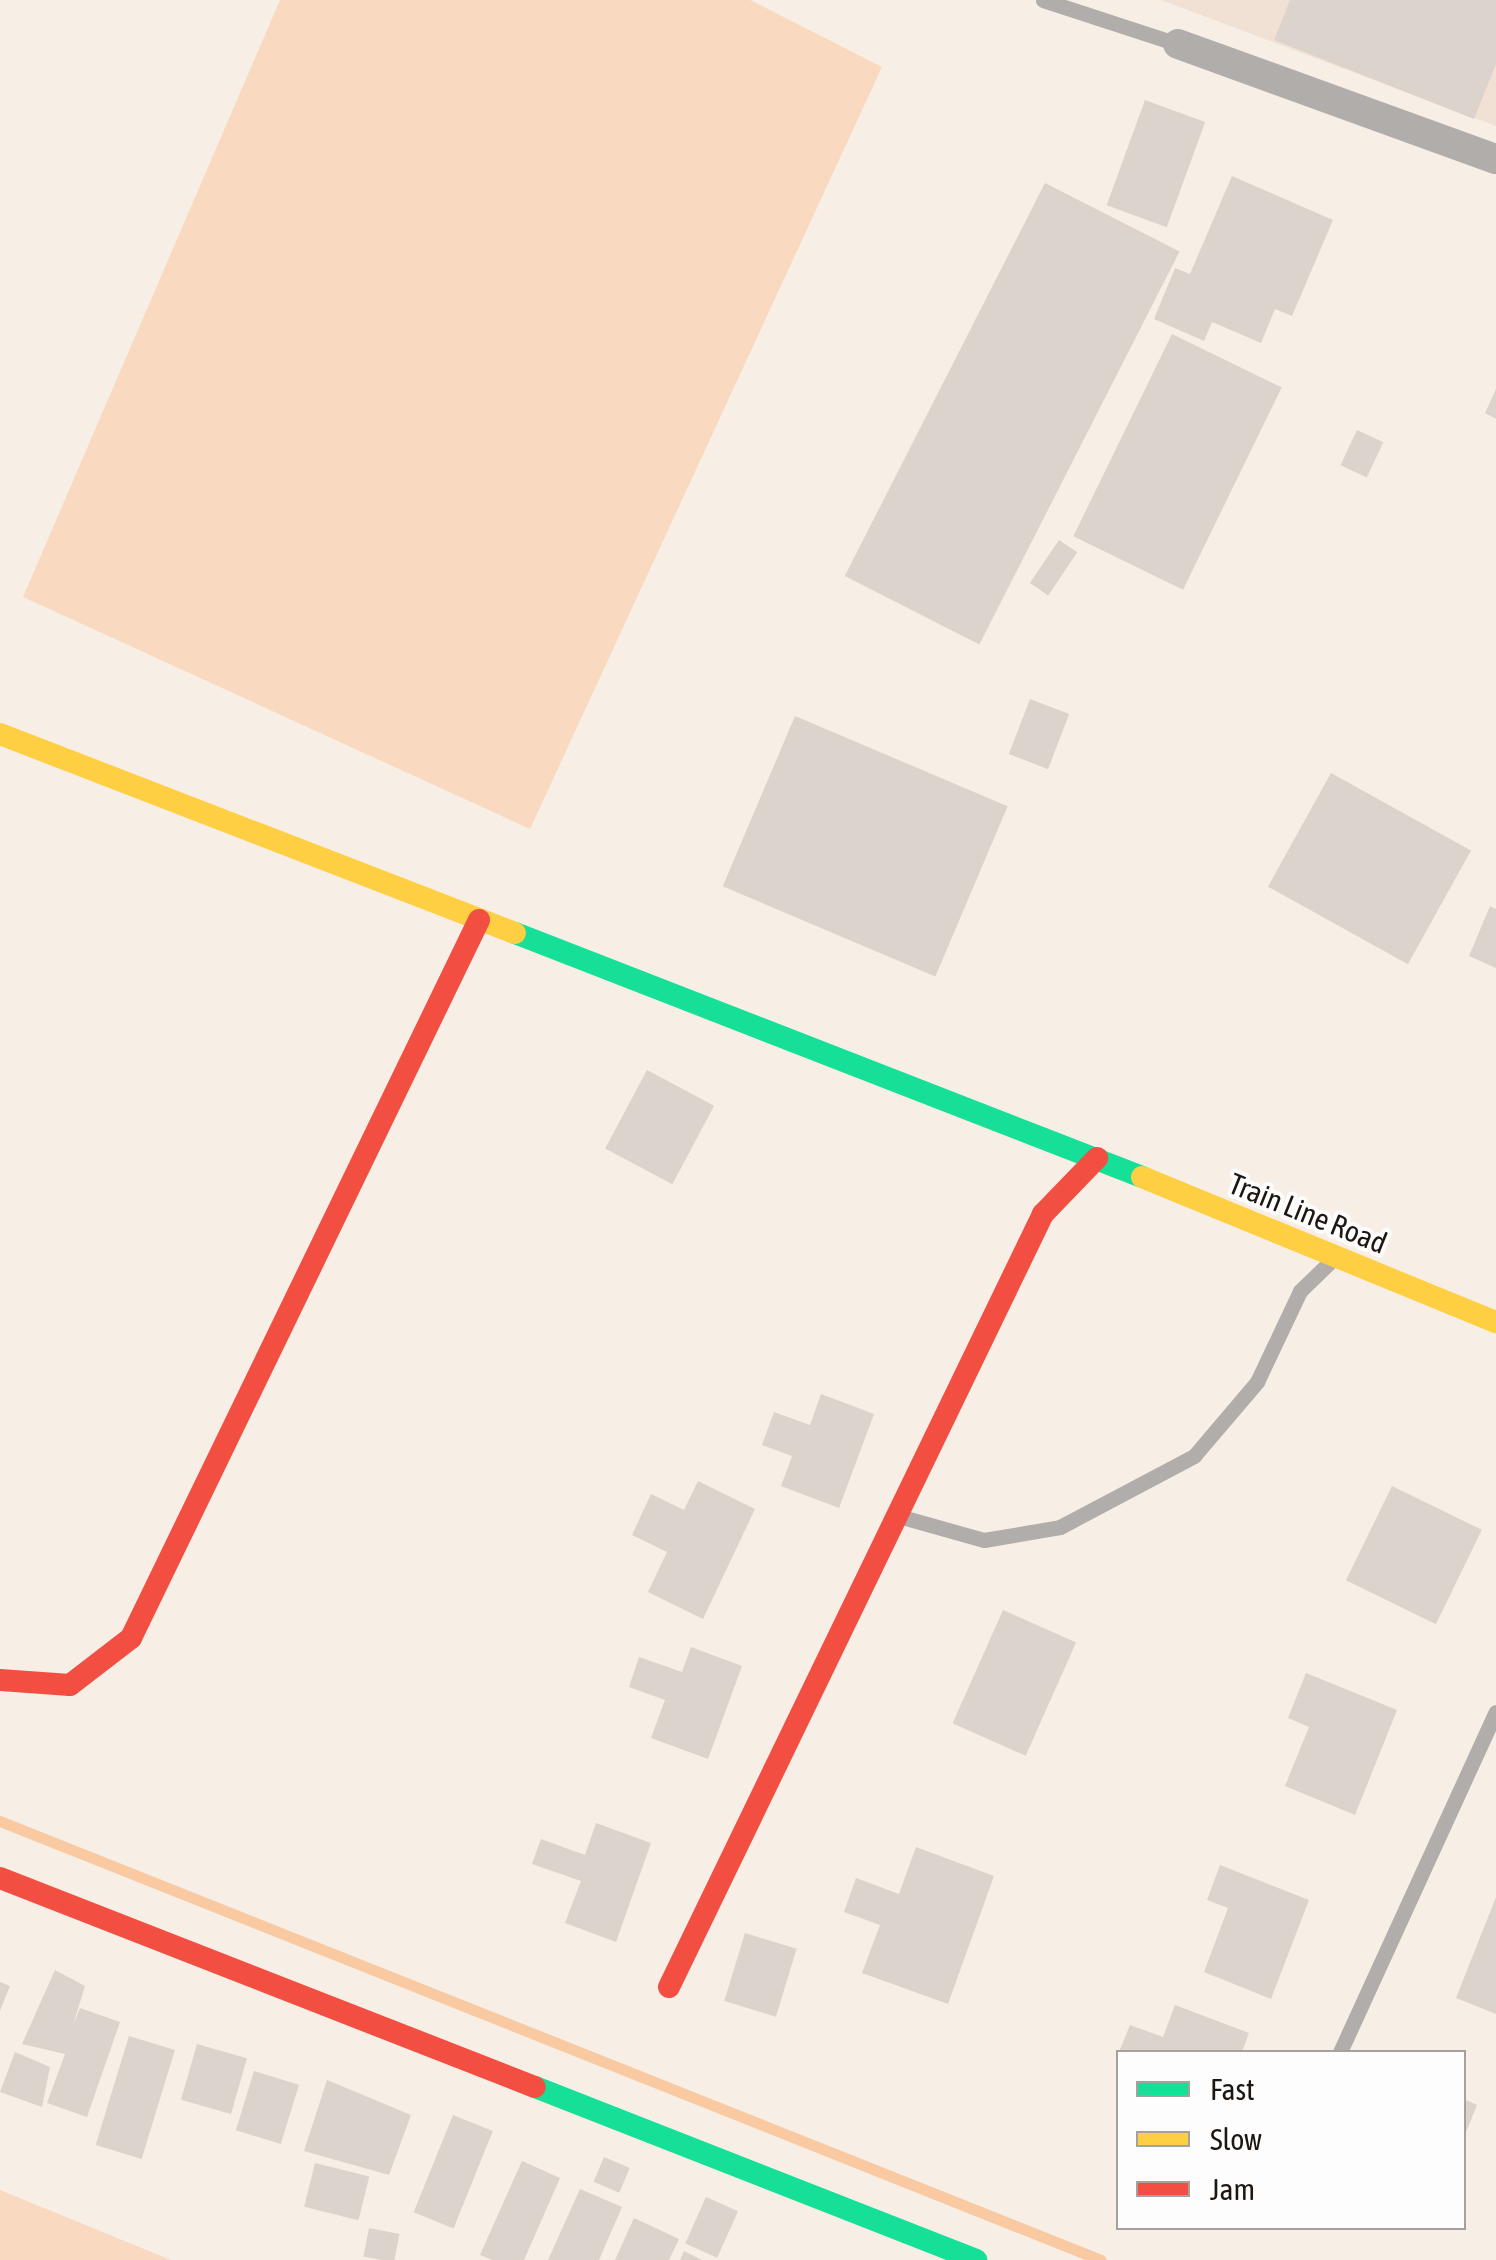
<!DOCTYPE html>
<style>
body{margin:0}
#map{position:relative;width:1496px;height:2260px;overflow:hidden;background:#f7eee6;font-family:"Asap Condensed",sans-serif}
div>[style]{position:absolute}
.built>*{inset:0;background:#f1e1d4}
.green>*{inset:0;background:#f9dac1}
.stream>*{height:11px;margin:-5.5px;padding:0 5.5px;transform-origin:5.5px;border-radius:5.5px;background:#f9caa1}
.building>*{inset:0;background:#dcd3cc;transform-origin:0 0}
.lane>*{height:15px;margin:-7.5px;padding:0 7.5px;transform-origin:7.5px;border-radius:7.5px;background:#b1adaa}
.street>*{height:30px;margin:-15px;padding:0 15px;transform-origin:15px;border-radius:15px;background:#b1adaa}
.fast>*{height:22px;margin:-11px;padding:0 11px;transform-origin:11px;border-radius:11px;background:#16e098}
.slow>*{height:22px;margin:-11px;padding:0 11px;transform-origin:11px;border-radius:11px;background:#ffcf43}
.jam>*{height:22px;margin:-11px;padding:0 11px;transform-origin:11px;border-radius:11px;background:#f24e42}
span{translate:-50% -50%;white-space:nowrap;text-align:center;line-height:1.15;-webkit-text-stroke:8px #fdfdfd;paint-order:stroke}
.street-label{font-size:30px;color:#1e1711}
.legend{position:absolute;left:1116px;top:2050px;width:350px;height:180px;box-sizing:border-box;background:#fdfdfd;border:2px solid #a4a19f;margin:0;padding:12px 18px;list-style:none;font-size:30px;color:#1e1711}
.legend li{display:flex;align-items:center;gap:20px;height:50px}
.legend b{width:50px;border:2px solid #a4a19f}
</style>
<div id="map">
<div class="built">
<div style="clip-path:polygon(1161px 0,1496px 0,1496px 126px)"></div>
</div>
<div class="green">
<div style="clip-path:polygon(280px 0,750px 0,882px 67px,530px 829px,23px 597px)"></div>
<div style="clip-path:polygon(0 2190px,171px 2260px,0 2260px)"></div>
</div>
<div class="stream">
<div style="left:0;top:1821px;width:1185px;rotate:21.74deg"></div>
</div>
<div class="building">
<div style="clip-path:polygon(1290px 0,1496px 0,1496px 64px,1474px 119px,1274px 40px)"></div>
<div style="left:1145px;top:100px;width:64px;height:112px;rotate:20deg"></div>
<div style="clip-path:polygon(1232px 176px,1333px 220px,1292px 316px,1275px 309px,1261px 343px,1212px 322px,1204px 341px,1154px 319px,1175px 268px,1190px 274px)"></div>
<div style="left:1045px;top:183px;width:151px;height:441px;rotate:27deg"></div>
<div style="left:1172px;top:334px;width:122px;height:225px;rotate:26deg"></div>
<div style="clip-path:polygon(1496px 389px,1496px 419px,1485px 413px)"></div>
<div style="left:1357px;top:430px;width:29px;height:39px;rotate:25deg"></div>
<div style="left:1059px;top:540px;width:22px;height:52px;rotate:34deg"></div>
<div style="left:1030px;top:699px;width:42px;height:59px;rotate:21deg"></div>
<div style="left:795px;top:716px;width:231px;height:185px;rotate:23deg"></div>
<div style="left:1331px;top:773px;width:160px;height:130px;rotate:29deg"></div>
<div style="clip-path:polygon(1490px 906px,1496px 909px,1496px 968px,1469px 956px)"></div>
<div style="left:647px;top:1070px;width:76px;height:89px;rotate:28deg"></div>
<div style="clip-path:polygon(821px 1394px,874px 1414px,839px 1508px,781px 1486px,792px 1456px,762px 1445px,774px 1412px,810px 1425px)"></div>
<div style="clip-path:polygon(698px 1481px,755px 1509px,703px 1619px,648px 1592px,667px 1552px,632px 1535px,651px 1494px,684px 1510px)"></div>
<div style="left:1392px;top:1486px;width:100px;height:105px;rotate:26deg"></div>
<div style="left:1003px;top:1610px;width:80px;height:124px;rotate:24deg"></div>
<div style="clip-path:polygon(691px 1647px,742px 1666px,708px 1759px,651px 1738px,665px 1700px,629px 1687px,639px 1657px,682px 1672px)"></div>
<div style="clip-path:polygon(1306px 1673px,1397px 1710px,1355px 1815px,1285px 1786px,1309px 1727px,1288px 1718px)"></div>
<div style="clip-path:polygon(596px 1823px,651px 1843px,616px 1942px,565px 1923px,581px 1881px,532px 1864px,541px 1839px,585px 1855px)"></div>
<div style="clip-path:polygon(916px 1847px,994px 1876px,948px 2004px,862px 1973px,880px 1925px,844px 1912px,856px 1878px,899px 1894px)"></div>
<div style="clip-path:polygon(1220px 1865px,1309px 1900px,1271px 1999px,1204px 1972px,1228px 1908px,1207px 1900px)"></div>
<div style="clip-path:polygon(1496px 1897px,1496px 2014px,1456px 1998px)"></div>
<div style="left:745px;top:1933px;width:54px;height:71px;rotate:17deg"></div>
<div style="clip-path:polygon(55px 1970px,85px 1986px,73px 2025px,80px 2008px,120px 2022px,87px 2117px,47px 2103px,65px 2054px,22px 2044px)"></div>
<div style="clip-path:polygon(0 1982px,10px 1986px,0 2011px)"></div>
<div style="clip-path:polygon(1175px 2005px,1249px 2033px,1242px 2052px,1119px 2052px,1130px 2025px,1163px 2037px)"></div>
<div style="left:129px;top:2036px;width:48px;height:114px;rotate:17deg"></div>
<div style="left:197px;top:2044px;width:52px;height:58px;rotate:16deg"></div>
<div style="clip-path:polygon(15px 2052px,50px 2067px,42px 2107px,0 2092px)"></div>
<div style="left:254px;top:2071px;width:47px;height:62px;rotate:17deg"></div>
<div style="clip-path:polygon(327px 2080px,411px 2115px,389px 2175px,304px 2151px)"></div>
<div style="clip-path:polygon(1464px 2099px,1477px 2105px,1464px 2137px)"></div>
<div style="left:453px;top:2115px;width:43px;height:105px;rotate:22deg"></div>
<div style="left:604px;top:2157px;width:28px;height:27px;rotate:23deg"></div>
<div style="clip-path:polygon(522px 2161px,560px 2178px,524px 2260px,492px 2260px,480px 2255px)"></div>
<div style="left:315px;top:2163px;width:56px;height:45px;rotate:14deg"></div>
<div style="clip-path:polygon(580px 2189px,622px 2207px,599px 2260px,548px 2260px)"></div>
<div style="left:706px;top:2197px;width:35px;height:51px;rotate:24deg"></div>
<div style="clip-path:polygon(634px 2218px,679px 2239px,669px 2260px,615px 2260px)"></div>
<div style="left:369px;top:2228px;width:31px;height:29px;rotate:11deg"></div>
<div style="clip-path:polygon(684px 2251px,702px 2260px,680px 2260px)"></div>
</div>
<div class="lane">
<div style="left:1043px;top:0;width:142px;rotate:18.1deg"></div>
<div style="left:902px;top:1517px;width:85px;rotate:15.7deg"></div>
<div style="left:984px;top:1540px;width:77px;rotate:-9.7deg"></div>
<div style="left:1060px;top:1527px;width:152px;rotate:-27.9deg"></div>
<div style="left:1194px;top:1456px;width:97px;rotate:-49.6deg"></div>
<div style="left:1257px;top:1382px;width:101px;rotate:-64.7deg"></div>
<div style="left:1300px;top:1291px;width:46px;rotate:-44.1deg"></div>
<div style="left:1340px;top:2052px;width:374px;rotate:-65.4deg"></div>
</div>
<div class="street">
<div style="left:1178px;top:44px;width:338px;rotate:19.9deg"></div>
</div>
<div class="fast">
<div style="left:515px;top:933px;width:673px;rotate:21.26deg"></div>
<div style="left:535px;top:2087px;width:474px;rotate:21.4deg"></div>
</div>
<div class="slow">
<div style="left:0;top:734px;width:552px;rotate:21.13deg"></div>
<div style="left:1142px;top:1177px;width:383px;rotate:22.3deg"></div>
</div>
<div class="jam">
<div style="left:0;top:1680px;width:70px;rotate:4.1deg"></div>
<div style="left:70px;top:1685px;width:77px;rotate:-37.6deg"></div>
<div style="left:131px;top:1638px;width:798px;rotate:-64.14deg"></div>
<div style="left:0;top:1878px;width:574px;rotate:21.34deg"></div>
<div style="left:669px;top:1987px;width:859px;rotate:-64.18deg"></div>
<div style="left:1043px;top:1214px;width:78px;rotate:-46deg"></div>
</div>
<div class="street-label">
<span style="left:1308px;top:1213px;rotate:22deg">Train Line Road</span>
</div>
<ul class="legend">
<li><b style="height:12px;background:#16e098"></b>Fast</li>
<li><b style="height:12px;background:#ffcf43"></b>Slow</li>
<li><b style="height:12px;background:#f24e42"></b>Jam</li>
</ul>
</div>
